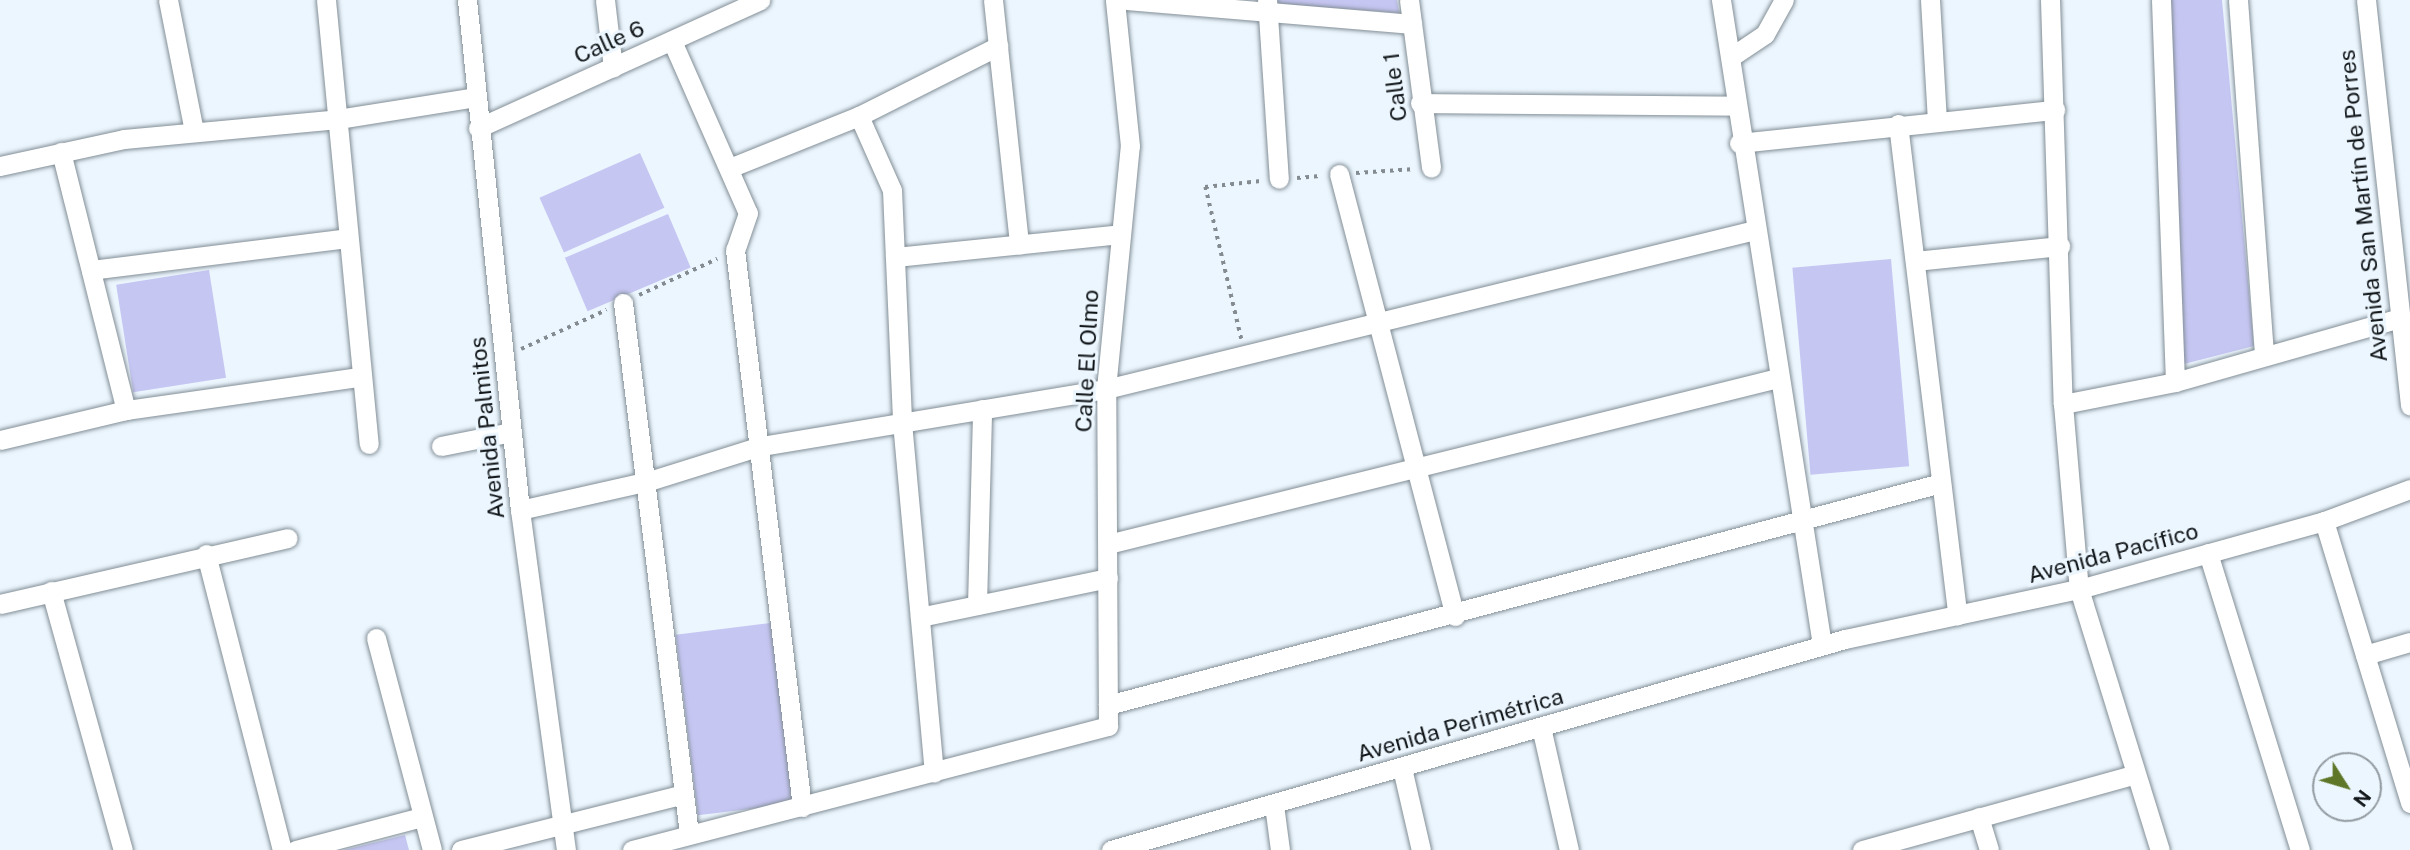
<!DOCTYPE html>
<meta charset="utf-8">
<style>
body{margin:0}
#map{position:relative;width:2410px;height:850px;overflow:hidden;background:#ecf6fe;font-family:"Public Sans",sans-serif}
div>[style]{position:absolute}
.green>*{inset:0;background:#c6c6f3;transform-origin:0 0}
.path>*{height:3.5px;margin-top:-1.75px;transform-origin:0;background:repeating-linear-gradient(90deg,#848c92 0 3.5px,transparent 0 8.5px)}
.roads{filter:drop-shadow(0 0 2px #828e96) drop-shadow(0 0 2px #828e96)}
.minor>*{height:19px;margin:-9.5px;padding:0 9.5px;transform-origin:9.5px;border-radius:9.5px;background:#fff}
span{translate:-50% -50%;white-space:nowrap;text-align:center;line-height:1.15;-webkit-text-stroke:6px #ecf6fe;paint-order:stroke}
.street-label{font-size:23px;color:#111619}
.north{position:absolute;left:2312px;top:752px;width:70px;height:70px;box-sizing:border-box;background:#ecf6fe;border:2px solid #949ca2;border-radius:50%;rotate:127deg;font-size:19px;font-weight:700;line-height:28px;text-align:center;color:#111619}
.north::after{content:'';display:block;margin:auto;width:24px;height:32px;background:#5e7628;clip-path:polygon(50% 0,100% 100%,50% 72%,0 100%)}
</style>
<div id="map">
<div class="green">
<div style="clip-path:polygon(1278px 0,1397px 0,1399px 13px,1279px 4px)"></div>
<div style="clip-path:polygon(2169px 0,2222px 0,2254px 346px,2180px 365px)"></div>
<div style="left:640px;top:153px;width:60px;height:110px;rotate:66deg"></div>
<div style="left:668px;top:214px;width:58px;height:112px;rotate:67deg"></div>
<div style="left:1891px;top:259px;width:208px;height:99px;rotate:85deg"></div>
<div style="left:209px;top:270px;width:109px;height:94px;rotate:81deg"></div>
<div style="left:771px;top:623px;width:182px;height:96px;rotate:83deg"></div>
<div style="clip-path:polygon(405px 835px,409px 850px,344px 850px)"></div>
</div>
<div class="path">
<div style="left:1356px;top:173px;width:59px;rotate:-3.9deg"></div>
<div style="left:1297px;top:178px;width:23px;rotate:-5deg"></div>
<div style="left:639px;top:295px;width:86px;rotate:-24.8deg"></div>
<div style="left:1241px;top:339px;width:156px;rotate:-103.3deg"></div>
<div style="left:1205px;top:187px;width:56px;rotate:-6.1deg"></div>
<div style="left:521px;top:349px;width:94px;rotate:-24.6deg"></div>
</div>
<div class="roads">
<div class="minor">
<div style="left:168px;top:0;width:134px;rotate:78.8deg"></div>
<div style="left:326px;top:0;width:446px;rotate:84.5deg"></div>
<div style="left:467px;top:0;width:513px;rotate:84.07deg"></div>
<div style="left:520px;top:510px;width:343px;rotate:82.3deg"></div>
<div style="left:605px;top:0;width:68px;rotate:83.3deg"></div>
<div style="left:993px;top:0;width:246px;rotate:83.9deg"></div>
<div style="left:1127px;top:0;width:286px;rotate:4.8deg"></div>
<div style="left:1267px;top:0;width:179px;rotate:86.2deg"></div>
<div style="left:1409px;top:0;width:169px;rotate:82.5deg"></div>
<div style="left:1721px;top:0;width:653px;rotate:81.1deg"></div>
<div style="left:1930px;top:0;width:120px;rotate:86.7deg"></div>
<div style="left:2050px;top:0;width:404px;rotate:88.2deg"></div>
<div style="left:2063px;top:404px;width:186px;rotate:85.1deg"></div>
<div style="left:2079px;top:589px;width:273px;rotate:72.8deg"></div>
<div style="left:2161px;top:0;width:382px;rotate:87.9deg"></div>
<div style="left:2238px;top:0;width:357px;rotate:85.8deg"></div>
<div style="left:2366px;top:0;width:408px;rotate:83.8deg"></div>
<div style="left:672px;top:41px;width:188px;rotate:66.2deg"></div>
<div style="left:748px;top:213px;width:39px;rotate:109deg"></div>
<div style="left:735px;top:250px;width:561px;rotate:83.14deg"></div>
<div style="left:1731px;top:57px;width:41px;rotate:-34.1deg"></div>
<div style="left:1765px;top:34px;width:39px;rotate:-61deg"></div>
<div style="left:1420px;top:103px;width:315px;rotate:0.5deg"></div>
<div style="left:859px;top:116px;width:81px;rotate:66deg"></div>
<div style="left:892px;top:190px;width:232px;rotate:87.5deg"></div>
<div style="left:902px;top:422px;width:352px;rotate:84.8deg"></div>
<div style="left:1898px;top:124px;width:495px;rotate:83.1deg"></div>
<div style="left:478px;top:128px;width:310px;rotate:-24.4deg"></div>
<div style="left:1739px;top:143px;width:318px;rotate:-6deg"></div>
<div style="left:61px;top:152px;width:266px;rotate:75.9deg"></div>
<div style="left:0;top:166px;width:127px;rotate:-12.3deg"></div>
<div style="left:124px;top:139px;width:215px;rotate:-5.3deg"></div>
<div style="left:338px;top:119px;width:139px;rotate:-9.1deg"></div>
<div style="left:732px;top:167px;width:137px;rotate:-21.9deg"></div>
<div style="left:859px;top:116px;width:156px;rotate:-26.7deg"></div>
<div style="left:1339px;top:174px;width:457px;rotate:75.3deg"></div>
<div style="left:895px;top:257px;width:227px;rotate:-5.8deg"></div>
<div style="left:1915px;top:261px;width:146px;rotate:-5.9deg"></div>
<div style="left:91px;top:270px;width:259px;rotate:-7.1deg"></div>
<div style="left:623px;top:303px;width:535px;rotate:82.91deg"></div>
<div style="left:2063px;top:404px;width:114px;rotate:-11.1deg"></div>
<div style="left:2175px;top:382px;width:233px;rotate:-15.9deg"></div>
<div style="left:0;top:440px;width:130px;rotate:-13.4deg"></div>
<div style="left:126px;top:410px;width:235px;rotate:-8.1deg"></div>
<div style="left:441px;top:446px;width:72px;rotate:-11.2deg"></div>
<div style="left:520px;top:510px;width:132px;rotate:-12.7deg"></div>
<div style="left:649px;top:481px;width:117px;rotate:-17.4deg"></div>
<div style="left:761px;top:446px;width:350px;rotate:-9.4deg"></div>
<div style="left:1106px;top:389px;width:668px;rotate:-13.77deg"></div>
<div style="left:2324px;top:521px;width:295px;rotate:73deg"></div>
<div style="left:1108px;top:544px;width:690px;rotate:-13.92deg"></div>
<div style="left:2208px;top:553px;width:311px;rotate:72.8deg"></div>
<div style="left:206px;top:554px;width:306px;rotate:75.6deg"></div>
<div style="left:51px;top:591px;width:269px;rotate:74.5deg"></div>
<div style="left:0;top:604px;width:295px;rotate:-12.9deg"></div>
<div style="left:977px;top:605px;width:196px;rotate:-88.5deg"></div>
<div style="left:920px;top:617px;width:192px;rotate:-11.7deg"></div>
<div style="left:376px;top:638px;width:219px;rotate:75.2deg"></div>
<div style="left:2365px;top:655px;width:47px;rotate:-16.1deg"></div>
<div style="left:1108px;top:705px;width:862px;rotate:-14.92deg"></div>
<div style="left:1541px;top:727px;width:126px;rotate:77.2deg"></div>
<div style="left:1402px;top:768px;width:84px;rotate:77deg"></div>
<div style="left:1274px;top:805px;width:45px;rotate:82.4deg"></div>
<div style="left:1979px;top:817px;width:34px;rotate:73deg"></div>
<div style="left:296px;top:850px;width:130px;rotate:-14.7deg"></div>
<div style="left:461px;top:850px;width:230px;rotate:-14.1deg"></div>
<div style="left:632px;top:850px;width:492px;rotate:-14.6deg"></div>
<div style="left:1108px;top:726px;width:337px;rotate:-90.3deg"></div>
<div style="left:1106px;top:389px;width:244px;rotate:-84.4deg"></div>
<div style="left:1130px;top:146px;width:147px;rotate:-95.9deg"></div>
<div style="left:1111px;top:850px;width:764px;rotate:-16.04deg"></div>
<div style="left:1845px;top:639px;width:239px;rotate:-12.1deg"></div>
<div style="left:2079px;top:589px;width:254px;rotate:-15.5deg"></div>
<div style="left:2324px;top:521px;width:92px;rotate:-20.4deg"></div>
<div style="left:1862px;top:850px;width:284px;rotate:-15.5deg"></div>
</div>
</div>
<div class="street-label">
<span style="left:609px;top:42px;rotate:-24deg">Calle 6</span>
<span style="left:1395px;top:87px;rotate:-97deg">Calle 1</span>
<span style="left:2363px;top:206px;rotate:-96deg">Avenida San Martín de Porres</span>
<span style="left:1087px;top:361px;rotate:-87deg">Calle El Olmo</span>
<span style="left:487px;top:428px;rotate:-96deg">Avenida Palmitos</span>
<span style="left:2113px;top:553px;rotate:-15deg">Avenida Pacífico</span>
<span style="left:1460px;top:725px;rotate:-16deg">Avenida Perimétrica</span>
</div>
<div class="north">N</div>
</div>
